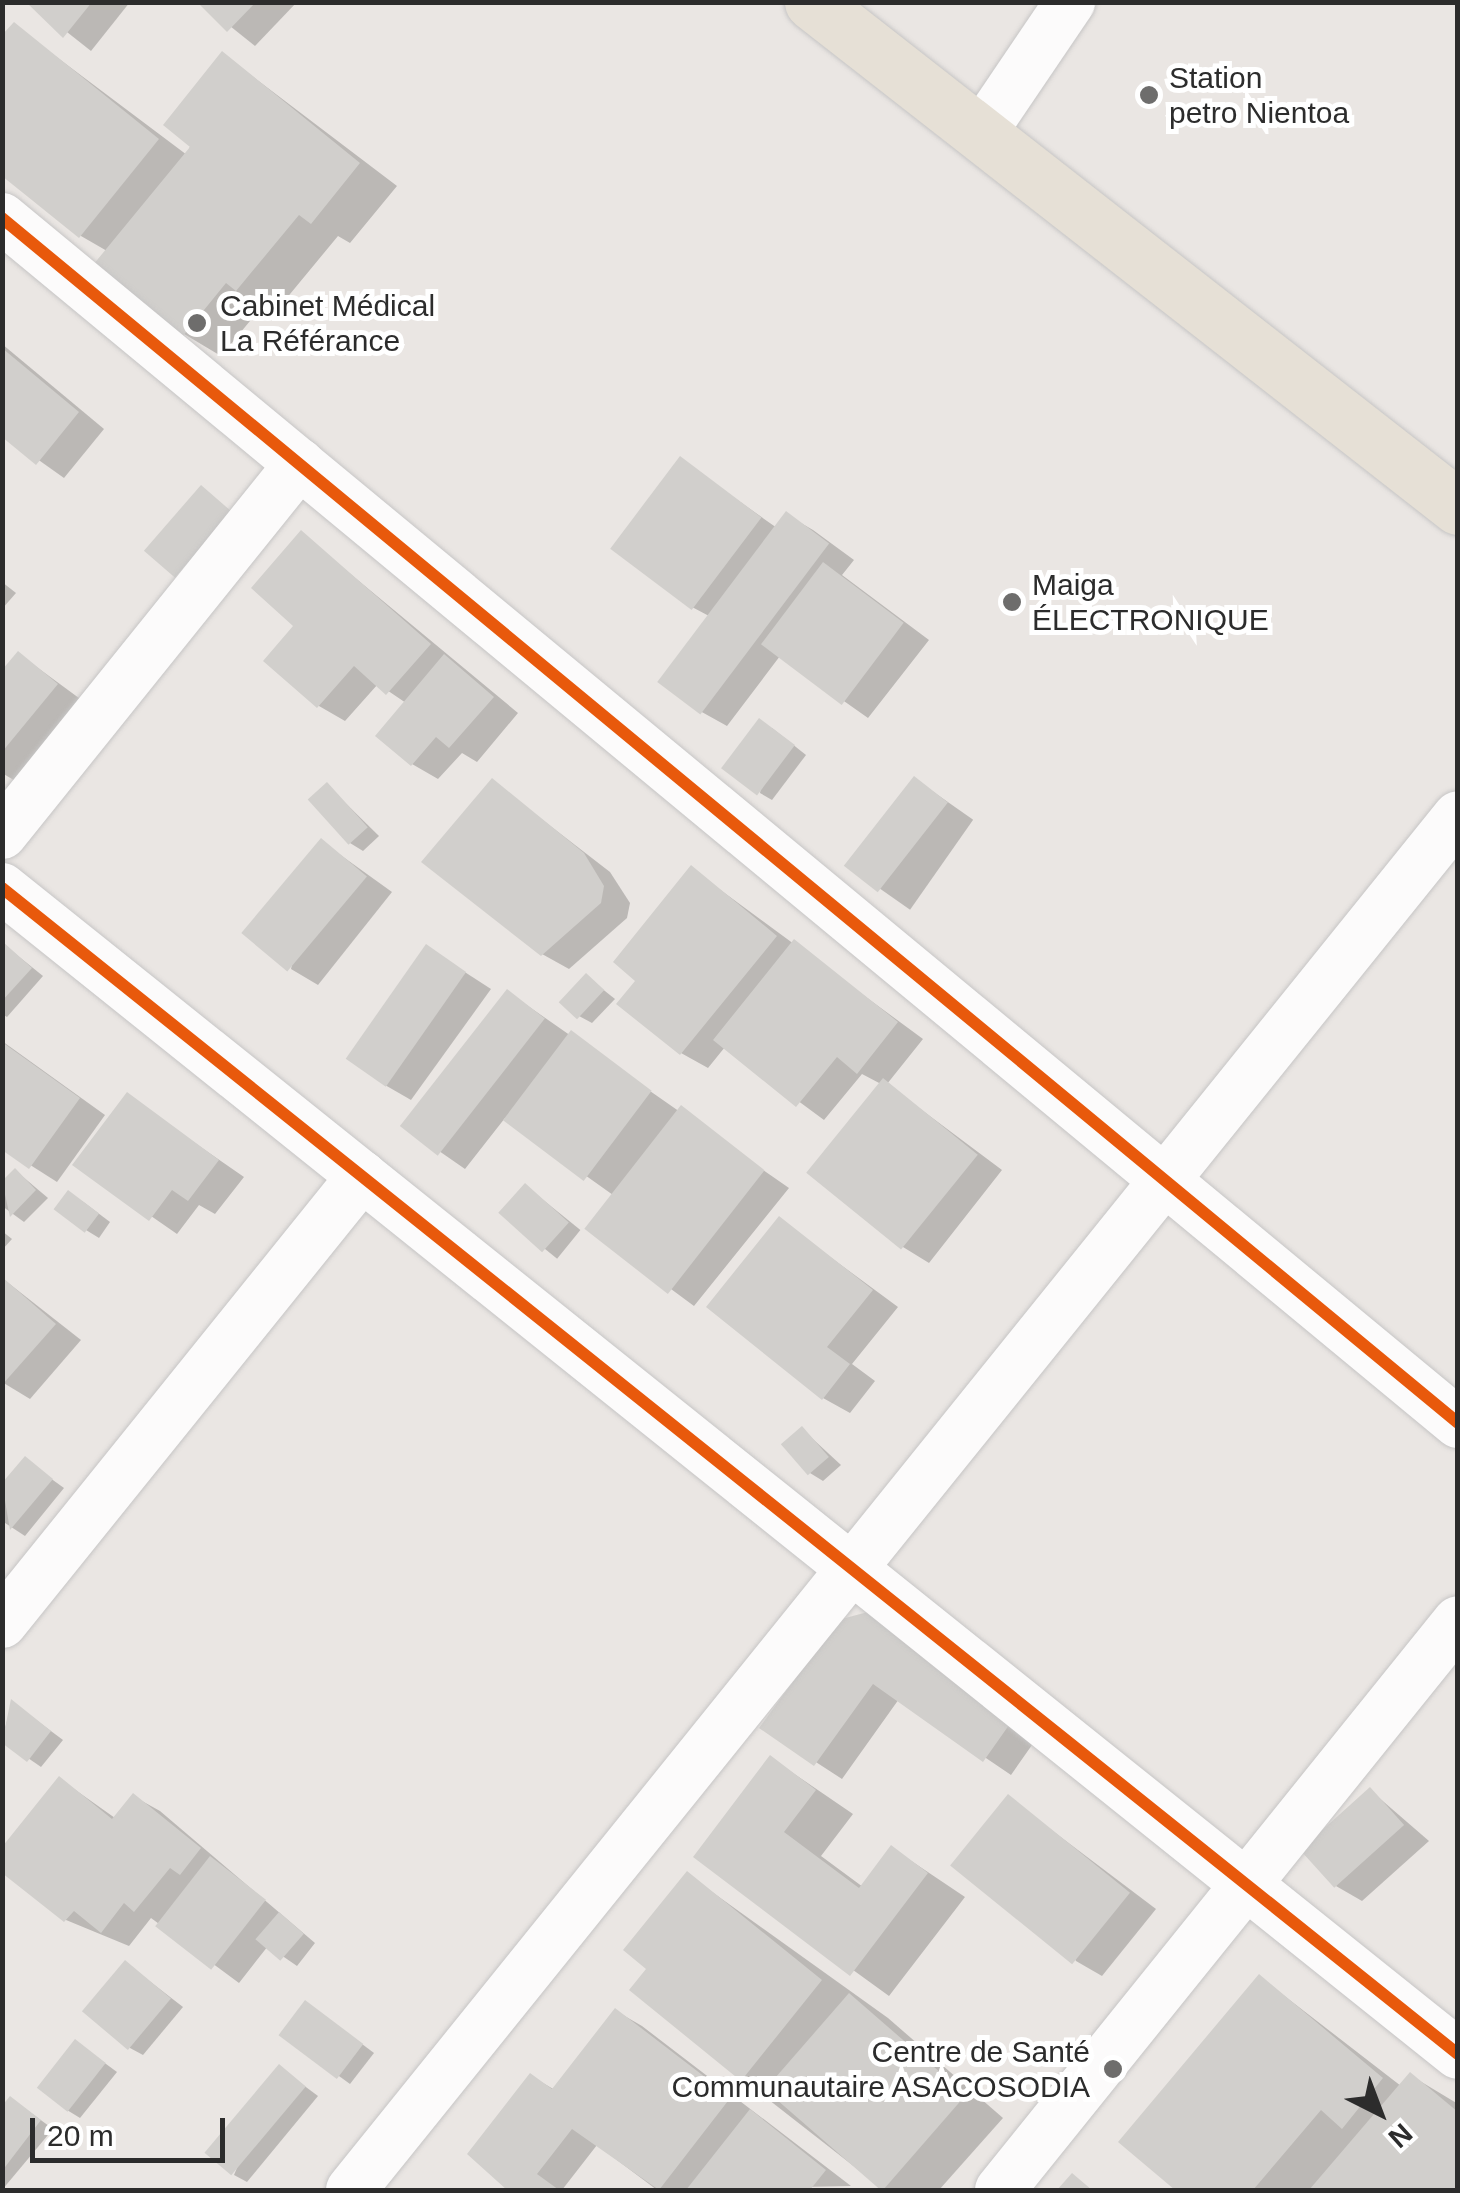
<!DOCTYPE html>
<meta charset="utf-8">
<style>
body{margin:0}
#map{position:relative;width:1460px;height:2193px;overflow:hidden;background:#eae6e3;font-family:Helvetica,sans-serif}
div>[style]{position:absolute}
.shadow>*{inset:0;background:#0003;transform-origin:0 0}
.building>*{inset:0;background:#d1cfcc;transform-origin:0 0}
.roads{filter:drop-shadow(0 0 2px #c6c5c5) drop-shadow(0 0 2px #c6c5c5)}
.minor>*{height:50px;margin:-25px;padding:0 25px;transform-origin:25px;border-radius:25px;background:#fcfbfb}
.primary>*{height:55px;margin:-27.5px;padding:0 27.5px;transform-origin:27.5px;border-radius:27.5px;background:#e6e0d6}
.cycleway>*{height:12px;margin:-6px;padding:0 6px;transform-origin:6px;border-radius:6px;background:#e8590c}
.dots>*{width:28px;height:28px;translate:-50% -50%;box-sizing:border-box;border:5px solid #fff;border-radius:50%}
span{translate:-50% -50%;white-space:nowrap;text-align:center;line-height:1.15;-webkit-text-stroke:10px #fff;paint-order:stroke}
.poi-label{font-size:30px;color:#2c2c2c}
.left{translate:0 -50%;text-align:left}
.right{translate:-100% -50%;text-align:right}
.frame{position:absolute;inset:0;border:5px solid #2c2c2c;pointer-events:none}
.north{position:absolute;left:1330px;top:2063px;width:100px;height:100px;-webkit-text-stroke:8px #fff;paint-order:stroke;rotate:138deg;font-size:28px;font-weight:700;line-height:40px;text-align:center;color:#2c2c2c}
.north::after{content:'';display:block;margin:auto;width:35px;height:45px;background:#2c2c2c;clip-path:polygon(50% 0,100% 100%,50% 72%,0 100%)}
.scale{position:absolute;left:30px;top:2118px;width:195px;height:45px;box-sizing:border-box;border:5px solid #2c2c2c;border-top:0;padding-left:12px;font-size:30px;line-height:35px;white-space:nowrap;color:#2c2c2c;-webkit-text-stroke:8px #fff;paint-order:stroke}
</style>
<div id="map">
<div class="shadow">
<div style="clip-path:polygon(29px 2px,130px 2px,91px 51px)"></div>
<div style="clip-path:polygon(200px 2px,297px 2px,255px 46px)"></div>
<div style="clip-path:polygon(14px 25px,187px 155px,223px 54px,397px 186px,350px 243px,338px 236px,276px 311px,264px 304px,221px 356px,184px 334px,107px 251px,81px 236px)"></div>
<div style="clip-path:polygon(2px 344px,104px 429px,64px 478px,2px 434px)"></div>
<div style="clip-path:polygon(681px 460px,777px 528px,787px 515px,813px 530px,854px 560px,842px 575px,929px 640px,868px 718px,780px 656px,727px 726px,700px 711px,709px 616px,692px 607px)"></div>
<div style="clip-path:polygon(301px 533px,518px 713px,477px 762px,462px 753px,438px 779px,412px 764px,406px 703px,378px 684px,345px 721px,319px 706px,297px 626px)"></div>
<div style="clip-path:polygon(2px 582px,16px 593px,2px 609px)"></div>
<div style="clip-path:polygon(19px 654px,83px 701px,17px 782px,2px 773px,2px 674px)"></div>
<div style="clip-path:polygon(772px 728px,806px 755px,772px 800px,760px 793px)"></div>
<div style="left:915px;top:779px;width:71px;height:110px;rotate:35deg"></div>
<div style="clip-path:polygon(492px 781px,610px 872px,630px 903px,627px 918px,569px 969px,542px 954px)"></div>
<div style="clip-path:polygon(327px 785px,379px 836px,363px 851px,350px 843px)"></div>
<div style="clip-path:polygon(321px 841px,392px 892px,318px 985px,291px 969px)"></div>
<div style="clip-path:polygon(692px 869px,923px 1039px,887px 1084px,1002px 1170px,929px 1263px,903px 1247px,881px 1084px,862px 1074px,824px 1120px,725px 1047px,708px 1068px,681px 1053px,639px 980px)"></div>
<div style="clip-path:polygon(2px 943px,43px 976px,7px 1017px,2px 1014px)"></div>
<div style="clip-path:polygon(426px 947px,491px 989px,411px 1100px,385px 1085px)"></div>
<div style="clip-path:polygon(586px 976px,615px 999px,592px 1023px,579px 1016px)"></div>
<div style="clip-path:polygon(508px 992px,789px 1188px,694px 1306px,587px 1227px,613px 1195px,505px 1118px,465px 1169px,403px 1126px)"></div>
<div style="clip-path:polygon(2px 1041px,105px 1115px,57px 1182px,2px 1147px)"></div>
<div style="clip-path:polygon(127px 1096px,244px 1177px,215px 1214px,199px 1205px,177px 1234px,76px 1164px)"></div>
<div style="clip-path:polygon(16px 1171px,48px 1198px,24px 1222px,2px 1206px,2px 1184px)"></div>
<div style="left:526px;top:1186px;width:70px;height:37px;rotate:39deg"></div>
<div style="clip-path:polygon(82px 1201px,110px 1222px,99px 1238px,86px 1230px)"></div>
<div style="clip-path:polygon(780px 1220px,898px 1307px,852px 1364px,875px 1381px,850px 1413px,823px 1398px)"></div>
<div style="clip-path:polygon(2px 1231px,12px 1239px,2px 1250px)"></div>
<div style="clip-path:polygon(2px 1278px,81px 1340px,30px 1399px,2px 1382px)"></div>
<div style="clip-path:polygon(802px 1429px,841px 1465px,823px 1481px,810px 1473px)"></div>
<div style="clip-path:polygon(25px 1460px,64px 1488px,25px 1536px,2px 1521px,2px 1486px)"></div>
<div style="clip-path:polygon(902px 1628px,1039px 1735px,1011px 1775px,899px 1699px,842px 1779px,762px 1727px)"></div>
<div style="clip-path:polygon(12px 1702px,63px 1740px,41px 1767px,2px 1740px)"></div>
<div style="clip-path:polygon(771px 1758px,853px 1814px,821px 1856px,863px 1887px,892px 1848px,965px 1897px,889px 1996px,697px 1857px)"></div>
<div style="clip-path:polygon(60px 1779px,115px 1818px,133px 1796px,160px 1811px,315px 1943px,297px 1966px,268px 1946px,239px 1983px,151px 1918px,129px 1946px,66px 1920px,2px 1870px)"></div>
<div style="clip-path:polygon(1370px 1790px,1429px 1841px,1362px 1901px,1336px 1886px)"></div>
<div style="clip-path:polygon(1009px 1798px,1156px 1909px,1102px 1976px,1076px 1961px)"></div>
<div style="clip-path:polygon(687px 1874px,888px 2018px,1003px 2118px,939px 2190px,883px 2189px,742px 2079px,650px 1969px)"></div>
<div style="clip-path:polygon(126px 1963px,183px 2007px,143px 2055px,130px 2048px)"></div>
<div style="clip-path:polygon(1260px 1977px,1401px 2086px,1410px 2075px,1458px 2104px,1458px 2190px,1179px 2190px,1121px 2142px)"></div>
<div style="clip-path:polygon(318px 2011px,374px 2053px,350px 2084px,281px 2034px)"></div>
<div style="clip-path:polygon(616px 2011px,642px 2026px,851px 2186px,657px 2190px,597px 2145px,562px 2190px,510px 2190px,531px 2076px,555px 2090px)"></div>
<div style="clip-path:polygon(76px 2042px,117px 2072px,80px 2118px,67px 2110px)"></div>
<div style="clip-path:polygon(279px 2067px,318px 2096px,247px 2182px,234px 2175px)"></div>
<div style="clip-path:polygon(23px 2107px,53px 2129px,2px 2190px,2px 2110px)"></div>
</div>
<div class="building">
<div style="clip-path:polygon(26px 2px,92px 2px,63px 38px)"></div>
<div style="clip-path:polygon(197px 2px,256px 2px,227px 32px)"></div>
<div style="clip-path:polygon(14px 22px,159px 139px,79px 238px,2px 176px,2px 35px)"></div>
<div style="clip-path:polygon(222px 51px,360px 163px,311px 224px,299px 215px,236px 291px,226px 283px,182px 337px,93px 265px,190px 147px,163px 125px)"></div>
<div style="clip-path:polygon(2px 348px,79px 412px,36px 465px,2px 437px)"></div>
<div style="left:680px;top:456px;width:102px;height:116px;rotate:37deg"></div>
<div style="left:201px;top:485px;width:41px;height:87px;rotate:41deg"></div>
<div style="left:786px;top:511px;width:54px;height:214px;rotate:37deg"></div>
<div style="clip-path:polygon(301px 530px,431px 644px,386px 695px,354px 666px,317px 708px,263px 661px,293px 626px,251px 588px)"></div>
<div style="left:823px;top:562px;width:101px;height:103px;rotate:37deg"></div>
<div style="clip-path:polygon(18px 651px,58px 684px,2px 752px,2px 670px)"></div>
<div style="clip-path:polygon(444px 654px,494px 697px,449px 748px,436px 737px,411px 766px,375px 736px)"></div>
<div style="left:759px;top:718px;width:45px;height:63px;rotate:37deg"></div>
<div style="left:914px;top:776px;width:43px;height:114px;rotate:38deg"></div>
<div style="clip-path:polygon(492px 778px,584px 853px,604px 886px,601px 903px,541px 956px,421px 862px)"></div>
<div style="left:327px;top:782px;width:61px;height:26px;rotate:48deg"></div>
<div style="left:321px;top:838px;width:60px;height:124px;rotate:40deg"></div>
<div style="clip-path:polygon(691px 865px,777px 936px,680px 1055px,616px 1004px,635px 981px,613px 962px)"></div>
<div style="clip-path:polygon(794px 939px,898px 1022px,857px 1074px,837px 1057px,796px 1107px,713px 1040px)"></div>
<div style="clip-path:polygon(2px 941px,32px 968px,2px 1001px)"></div>
<div style="left:426px;top:944px;width:49px;height:140px;rotate:35deg"></div>
<div style="left:586px;top:973px;width:25px;height:40px;rotate:43deg"></div>
<div style="left:507px;top:989px;width:48px;height:174px;rotate:38deg"></div>
<div style="left:571px;top:1030px;width:101px;height:113px;rotate:37deg"></div>
<div style="clip-path:polygon(2px 1042px,80px 1098px,29px 1169px,2px 1150px)"></div>
<div style="left:883px;top:1078px;width:122px;height:122px;rotate:39deg"></div>
<div style="clip-path:polygon(127px 1092px,219px 1160px,188px 1201px,172px 1190px,149px 1221px,72px 1165px)"></div>
<div style="left:681px;top:1105px;width:106px;height:157px;rotate:38deg"></div>
<div style="clip-path:polygon(15px 1168px,36px 1190px,10px 1217px,2px 1181px)"></div>
<div style="left:525px;top:1183px;width:59px;height:40px;rotate:42deg"></div>
<div style="left:68px;top:1190px;width:39px;height:24px;rotate:37deg"></div>
<div style="clip-path:polygon(779px 1216px,873px 1290px,827px 1347px,850px 1364px,822px 1400px,706px 1307px)"></div>
<div style="clip-path:polygon(2px 1277px,56px 1324px,2px 1385px)"></div>
<div style="left:802px;top:1426px;width:41px;height:28px;rotate:49deg"></div>
<div style="clip-path:polygon(25px 1456px,53px 1479px,10px 1530px,2px 1483px)"></div>
<div style="clip-path:polygon(875px 1610px,1014px 1718px,983px 1762px,873px 1684px,814px 1766px,759px 1728px,838px 1620px)"></div>
<div style="clip-path:polygon(11px 1699px,51px 1731px,27px 1762px,2px 1743px)"></div>
<div style="clip-path:polygon(770px 1755px,816px 1790px,784px 1832px,859px 1888px,891px 1845px,928px 1873px,850px 1976px,693px 1857px)"></div>
<div style="clip-path:polygon(59px 1776px,112px 1819px,133px 1793px,201px 1848px,180px 1875px,170px 1868px,134px 1912px,124px 1903px,101px 1933px,74px 1911px,64px 1922px,2px 1873px,2px 1847px)"></div>
<div style="left:1370px;top:1787px;width:51px;height:94px;rotate:48deg"></div>
<div style="left:1008px;top:1794px;width:157px;height:92px;rotate:39deg"></div>
<div style="left:210px;top:1856px;width:71px;height:89px;rotate:38deg"></div>
<div style="clip-path:polygon(687px 1871px,822px 1980px,741px 2081px,629px 1990px,646px 1969px,623px 1950px)"></div>
<div style="left:279px;top:1912px;width:33px;height:36px;rotate:41deg"></div>
<div style="left:125px;top:1960px;width:60px;height:67px;rotate:40deg"></div>
<div style="clip-path:polygon(1259px 1974px,1383px 2078px,1342px 2129px,1321px 2110px,1253px 2190px,1175px 2190px,1118px 2142px)"></div>
<div style="left:849px;top:1993px;width:155px;height:128px;rotate:41deg"></div>
<div style="left:305px;top:2000px;width:73px;height:44px;rotate:37deg"></div>
<div style="clip-path:polygon(615px 2008px,731px 2097px,659px 2190px,572px 2129px,537px 2174px,559px 2190px,507px 2190px,467px 2154px,530px 2073px,552px 2089px)"></div>
<div style="left:75px;top:2039px;width:39px;height:62px;rotate:38deg"></div>
<div style="left:279px;top:2064px;width:35px;height:116px;rotate:40deg"></div>
<div style="clip-path:polygon(1410px 2072px,1458px 2112px,1458px 2190px,1309px 2190px)"></div>
<div style="clip-path:polygon(10px 2096px,41px 2120px,2px 2171px,2px 2106px)"></div>
<div style="clip-path:polygon(750px 2109px,826px 2170px,810px 2190px,686px 2190px)"></div>
<div style="clip-path:polygon(1072px 2173px,1092px 2190px,1057px 2190px)"></div>
</div>
<div class="roads">
<div class="minor">
<div style="left:980px;top:135px;width:161px;rotate:-55.9deg"></div>
<div style="left:2px;top:218px;width:1890px;rotate:39.61deg"></div>
<div style="left:2px;top:834px;width:475px;rotate:-51.2deg"></div>
<div style="left:2px;top:888px;width:1865px;rotate:38.69deg"></div>
<div style="left:2px;top:1623px;width:574px;rotate:-51.15deg"></div>
<div style="left:351px;top:2190px;width:1764px;rotate:-51.14deg"></div>
<div style="left:1000px;top:2190px;width:730px;rotate:-51.17deg"></div>
</div>
<div class="primary">
<div style="left:812px;top:2px;width:820px;rotate:38.02deg"></div>
</div>
</div>
<div class="cycleway">
<div style="left:2px;top:218px;width:1890px;rotate:39.61deg"></div>
<div style="left:2px;top:888px;width:1865px;rotate:38.69deg"></div>
</div>
<div class="dots">
<div style="left:1149px;top:95px;background:#6e6d6c"></div>
<div style="left:197px;top:323px;background:#6e6d6c"></div>
<div style="left:1012px;top:602px;background:#6e6d6c"></div>
<div style="left:1113px;top:2069px;background:#6e6d6c"></div>
</div>
<div class="poi-label">
<span class="left" style="left:1169px;top:95px">Station<br>petro Nientoa</span>
<span class="left" style="left:220px;top:323px">Cabinet Médical<br>La Référance</span>
<span class="left" style="left:1032px;top:602px">Maiga<br>ÉLECTRONIQUE</span>
<span class="right" style="left:1090px;top:2069px">Centre de Santé<br>Communautaire ASACOSODIA</span>
</div>
<div class="frame"></div>
<div class="north">N</div>
<div class="scale">20 m</div>
</div>
